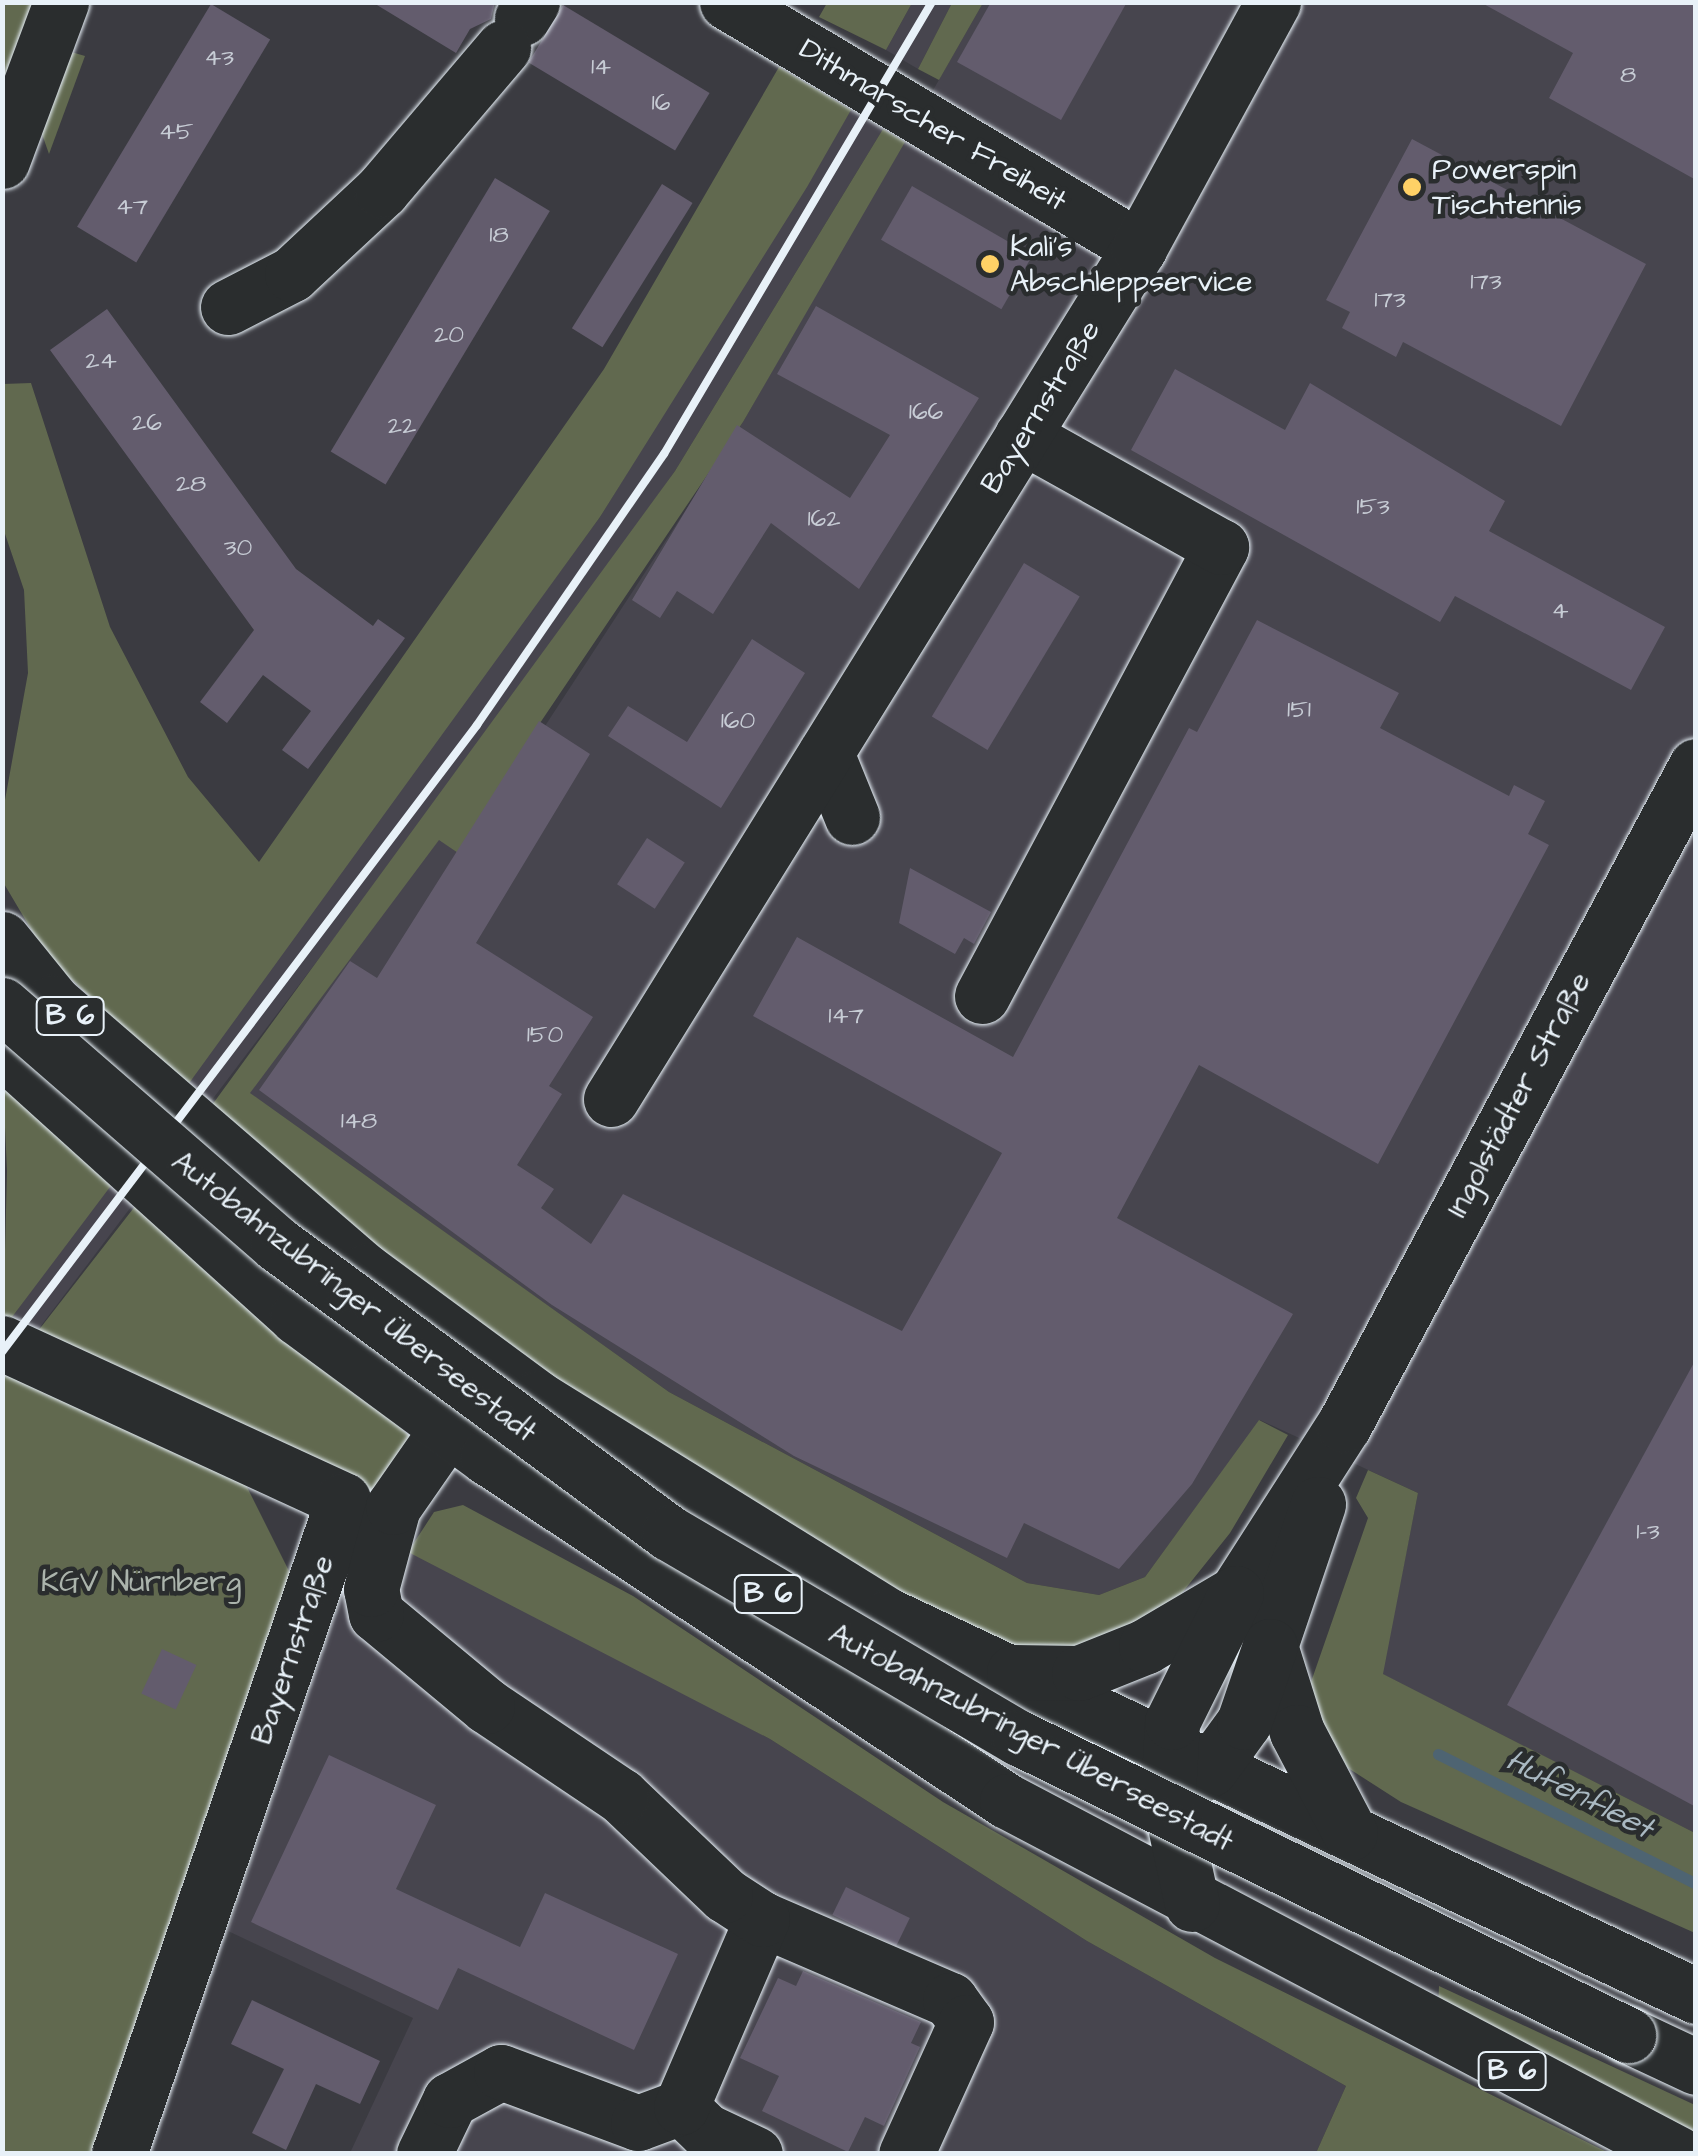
<!DOCTYPE html>
<meta charset="utf-8">
<style>
body{margin:0}
#map{position:relative;width:1698px;height:2156px;overflow:hidden;background:#3b3b41;font-family:"Architects Daughter",sans-serif}
div>[style]{position:absolute}
.built>*{inset:0;background:#47454e}
.green>*{inset:0;background:#61694f}
.stream>*{height:11px;margin:-5.5px;padding:0 5.5px;transform-origin:5.5px;border-radius:5.5px;background:#4e6472}
.building>*{inset:0;background:#635c6d;transform-origin:0 0}
.roads{filter:drop-shadow(0 0 2px #e8f1f8) drop-shadow(0 0 2px #e8f1f8)}
.minor>*{height:55px;margin:-27.5px;padding:0 27.5px;transform-origin:27.5px;border-radius:27.5px;background:#2a2d2e}
.major>*{height:55px;margin:-27.5px;padding:0 27.5px;transform-origin:27.5px;border-radius:27.5px;background:#2a2d2e}
.highway>*{height:55px;margin:-27.5px;padding:0 27.5px;transform-origin:27.5px;border-radius:27.5px;background:#2a2d2e}
.rail>*{height:8px;margin:-4px;padding:0 4px;transform-origin:4px;border-radius:4px;background:#e8f1f8}
.bridges{filter:drop-shadow(0 0 2px #e8f1f8) drop-shadow(0 0 2px #e8f1f8)}
.highway-bridge>*{height:55px;margin:-27.5px;padding:0 27.5px;transform-origin:27.5px;border-radius:27.5px;background:#2a2d2e}
.dots>*{width:28px;height:28px;translate:-50% -50%;box-sizing:border-box;border:5px solid #2a2d2e;border-radius:50%}
span{translate:-50% -50%;white-space:nowrap;text-align:center;line-height:1.15;-webkit-text-stroke:9px #2a2d2e;paint-order:stroke}
.number-label{font-size:25px;color:#c7ccd5}
.number-label span{-webkit-text-stroke-width:0}
.shield-label span{padding:2px 8px;background:#2a2d2e;border:2px solid;border-radius:8px;-webkit-text-stroke-width:0}
.shield-label{font-size:28px;color:#e8f1f8;font-weight:700}
.street-label{font-size:30px;color:#e8f1f8}
.poi-label{font-size:30px;color:#e8f1f8}
.left{translate:0 -50%;text-align:left}
.park-label{font-size:30px;color:#abb4ac}
.water-label{font-size:32px;color:#aab9c2;font-style:italic}
.frame{position:absolute;inset:0;border:5px solid #e8f1f8;pointer-events:none}
</style>
<div id="map">
<div class="built">
<div style="clip-path:polygon(912px 3px,952px 3px,918px 69px,886px 50px)"></div>
<div style="clip-path:polygon(983px 3px,1695px 3px,1695px 1833px,1382px 1674px,1418px 1493px,1260px 1420px,1145px 1577px,1099px 1595px,1027px 1583px,669px 1392px,249px 1093px,439px 839px,461px 855px,743px 422px)"></div>
<div style="clip-path:polygon(851px 110px,883px 129px,675px 471px,483px 742px,3px 1376px,3px 1329px,600px 517px)"></div>
<div style="clip-path:polygon(364px 1531px,540px 1614px,770px 1739px,1087px 1941px,1346px 2086px,1316px 2153px,350px 2153px,413px 2018px,228px 1931px)"></div>
</div>
<div class="green">
<div style="clip-path:polygon(3px 3px,48px 3px,3px 123px)"></div>
<div style="clip-path:polygon(827px 3px,827px 2px,912px 3px,886px 50px,819px 17px)"></div>
<div style="clip-path:polygon(952px 3px,983px 3px,939px 80px,918px 69px)"></div>
<div style="clip-path:polygon(68px 51px,85px 56px,49px 154px,42px 134px)"></div>
<div style="clip-path:polygon(779px 67px,851px 110px,807px 187px,600px 517px,187px 1086px,48px 958px,3px 882px,3px 811px,28px 673px,24px 590px,3px 528px,3px 384px,31px 383px,110px 627px,188px 777px,259px 862px,604px 369px)"></div>
<div style="clip-path:polygon(883px 129px,905px 142px,743px 422px,540px 723px,461px 855px,439px 840px,250px 1093px,669px 1392px,1027px 1583px,1099px 1595px,1145px 1577px,1259px 1420px,1288px 1435px,1230px 1533px,1158px 1623px,1084px 1652px,1005px 1646px,890px 1591px,543px 1371px,204px 1116px,675px 471px)"></div>
<div style="clip-path:polygon(3px 1084px,113px 1183px,3px 1329px,7px 1171px)"></div>
<div style="clip-path:polygon(136px 1205px,418px 1443px,384px 1493px,240px 1473px,291px 1575px,96px 2153px,3px 2154px,3px 1376px)"></div>
<div style="clip-path:polygon(1368px 1470px,1418px 1493px,1383px 1674px,1695px 1833px,1695px 1933px,1401px 1802px,1348px 1768px,1313px 1707px,1311px 1682px,1368px 1518px,1356px 1498px)"></div>
<div style="clip-path:polygon(463px 1505px,633px 1596px,943px 1802px,1215px 1958px,1609px 2153px,1316px 2153px,1346px 2086px,1087px 1941px,770px 1739px,408px 1552px,434px 1512px)"></div>
<div style="clip-path:polygon(1439px 1986px,1695px 2105px,1695px 2138px,1438px 2010px)"></div>
</div>
<div class="stream">
<div style="left:1438px;top:1754px;width:289px;rotate:26.7deg"></div>
</div>
<div class="building">
<div style="clip-path:polygon(372px 2px,495px 2px,491px 19px,470px 29px,456px 53px)"></div>
<div style="clip-path:polygon(991px 2px,1127px 2px,1061px 120px,957px 62px)"></div>
<div style="clip-path:polygon(1480px 2px,1696px 2px,1696px 180px,1549px 98px,1573px 53px)"></div>
<div style="left:211px;top:4px;width:69px;height:260px;rotate:31deg"></div>
<div style="left:563px;top:5px;width:171px;height:67px;rotate:31deg"></div>
<div style="clip-path:polygon(1412px 139px,1646px 264px,1561px 426px,1403px 342px,1396px 357px,1342px 328px,1350px 312px,1326px 300px)"></div>
<div style="left:495px;top:178px;width:64px;height:319px;rotate:31deg"></div>
<div style="left:662px;top:184px;width:36px;height:170px;rotate:32deg"></div>
<div style="left:912px;top:186px;width:139px;height:62px;rotate:30deg"></div>
<div style="clip-path:polygon(816px 306px,979px 398px,859px 589px,771px 523px,713px 614px,677px 591px,660px 618px,632px 600px,737px 425px,850px 498px,890px 435px,777px 374px)"></div>
<div style="clip-path:polygon(107px 309px,296px 569px,373px 626px,378px 619px,405px 638px,308px 769px,282px 750px,311px 711px,263px 675px,227px 723px,200px 702px,254px 630px,50px 350px)"></div>
<div style="clip-path:polygon(1175px 369px,1285px 430px,1310px 383px,1505px 501px,1489px 531px,1665px 627px,1631px 690px,1455px 596px,1440px 622px,1131px 450px)"></div>
<div style="left:1024px;top:563px;width:65px;height:179px;rotate:31deg"></div>
<div style="clip-path:polygon(1257px 620px,1399px 693px,1380px 728px,1509px 796px,1514px 785px,1545px 801px,1528px 834px,1549px 845px,1378px 1164px,1199px 1065px,1117px 1218px,1293px 1314px,1192px 1484px,1119px 1569px,1024px 1523px,1007px 1558px,794px 1456px,552px 1305px,259px 1090px,350px 961px,377px 978px,539px 721px,590px 754px,476px 943px,593px 1017px,549px 1086px,562px 1094px,517px 1165px,554px 1189px,541px 1208px,591px 1244px,623px 1194px,902px 1331px,1002px 1153px,753px 1016px,797px 937px,1013px 1057px,1189px 728px,1197px 732px)"></div>
<div style="clip-path:polygon(752px 639px,805px 673px,721px 808px,608px 736px,628px 706px,687px 742px)"></div>
<div style="left:647px;top:838px;width:45px;height:55px;rotate:33deg"></div>
<div style="clip-path:polygon(910px 868px,991px 912px,974px 944px,964px 938px,955px 954px,899px 923px)"></div>
<div style="clip-path:polygon(1696px 1359px,1696px 1807px,1507px 1705px)"></div>
<div style="left:162px;top:1649px;width:38px;height:49px;rotate:25deg"></div>
<div style="clip-path:polygon(329px 1755px,436px 1805px,396px 1889px,520px 1947px,545px 1893px,678px 1954px,634px 2050px,458px 1968px,438px 2010px,251px 1922px)"></div>
<div style="left:846px;top:1887px;width:71px;height:31px;rotate:26deg"></div>
<div style="clip-path:polygon(803px 1971px,921px 2022px,911px 2043px,920px 2047px,884px 2126px,865px 2117px,848px 2152px,762px 2111px,779px 2076px,740px 2058px,778px 1978px,796px 1986px)"></div>
<div style="clip-path:polygon(252px 2000px,380px 2061px,360px 2104px,316px 2084px,286px 2150px,252px 2133px,284px 2069px,231px 2044px)"></div>
</div>
<div class="roads">
<div class="minor">
<div style="left:727px;top:2px;width:480px;rotate:30.8deg"></div>
<div style="left:522px;top:18px;width:19px;rotate:-58deg"></div>
<div style="left:228px;top:307px;width:72px;rotate:-27.3deg"></div>
<div style="left:292px;top:274px;width:123px;rotate:-43deg"></div>
<div style="left:382px;top:190px;width:187px;rotate:-49.6deg"></div>
<div style="left:826px;top:753px;width:69px;rotate:67.9deg"></div>
<div style="left:982px;top:996px;width:509px;rotate:-61.97deg"></div>
<div style="left:1221px;top:547px;width:228px;rotate:-150.8deg"></div>
<div style="left:611px;top:1099px;width:1001px;rotate:-58.18deg"></div>
<div style="left:1139px;top:248px;width:280px;rotate:-61.4deg"></div>
<div style="left:2px;top:1343px;width:375px;rotate:24.7deg"></div>
<div style="left:343px;top:1500px;width:691px;rotate:108.91deg"></div>
<div style="left:1236px;top:1593px;width:200px;rotate:-57.3deg"></div>
<div style="left:1344px;top:1425px;width:747px;rotate:-61.89deg"></div>
<div style="left:1270px;top:1646px;width:150px;rotate:-71.3deg"></div>
<div style="left:762px;top:1919px;width:205px;rotate:23.3deg"></div>
<div style="left:950px;top:2000px;width:27px;rotate:54deg"></div>
<div style="left:966px;top:2022px;width:145px;rotate:114.4deg"></div>
<div style="left:681px;top:2107px;width:35px;rotate:44deg"></div>
<div style="left:706px;top:2131px;width:54px;rotate:25.1deg"></div>
<div style="left:424px;top:2154px;width:60px;rotate:-64.3deg"></div>
<div style="left:450px;top:2100px;width:58px;rotate:-28.8deg"></div>
<div style="left:501px;top:2072px;width:146px;rotate:20.4deg"></div>
<div style="left:638px;top:2123px;width:46px;rotate:-20.4deg"></div>
<div style="left:681px;top:2107px;width:205px;rotate:-66.7deg"></div>
<div style="left:762px;top:1919px;width:44px;rotate:-147deg"></div>
<div style="left:725px;top:1895px;width:144px;rotate:-136.4deg"></div>
<div style="left:621px;top:1796px;width:161px;rotate:-146.1deg"></div>
<div style="left:487px;top:1706px;width:144px;rotate:-140.3deg"></div>
<div style="left:376px;top:1614px;width:25px;rotate:-101deg"></div>
<div style="left:371px;top:1589px;width:85px;rotate:-75deg"></div>
<div style="left:393px;top:1507px;width:96px;rotate:-55.2deg"></div>
</div>
<div class="major">
<div style="left:2px;top:161px;width:170px;rotate:-69.6deg"></div>
</div>
<div class="highway">
<div style="left:2px;top:939px;width:81px;rotate:51deg"></div>
<div style="left:53px;top:1002px;width:412px;rotate:40.8deg"></div>
<div style="left:365px;top:1271px;width:214px;rotate:36.4deg"></div>
<div style="left:537px;top:1398px;width:414px;rotate:31.8deg"></div>
<div style="left:889px;top:1616px;width:892px;rotate:25.21deg"></div>
<div style="left:2px;top:1050px;width:398px;rotate:42.1deg"></div>
<div style="left:297px;top:1317px;width:236px;rotate:36.4deg"></div>
<div style="left:487px;top:1457px;width:623px;rotate:33.49deg"></div>
<div style="left:1007px;top:1801px;width:758px;rotate:27.75deg"></div>
<div style="left:1270px;top:1646px;width:90px;rotate:72.6deg"></div>
<div style="left:1297px;top:1732px;width:114px;rotate:62.3deg"></div>
<div style="left:1014px;top:1672px;width:65px;rotate:0.9deg"></div>
<div style="left:1079px;top:1673px;width:72px;rotate:-21.9deg"></div>
<div style="left:1146px;top:1646px;width:104px;rotate:-30.5deg"></div>
<div style="left:1180px;top:1787px;width:35px;rotate:-31deg"></div>
<div style="left:1210px;top:1769px;width:58px;rotate:-54.1deg"></div>
<div style="left:1244px;top:1722px;width:80px;rotate:-71.1deg"></div>
<div style="left:1192px;top:1904px;width:113px;rotate:-102.3deg"></div>
<div style="left:1168px;top:1794px;width:72px;rotate:-86.8deg"></div>
<div style="left:1172px;top:1722px;width:144px;rotate:-63.6deg"></div>
<div style="left:1628px;top:2035px;width:75px;rotate:25.2deg"></div>
</div>
</div>
<div class="rail">
<div style="left:2px;top:1352px;width:787px;rotate:-52.85deg"></div>
<div style="left:477px;top:725px;width:329px;rotate:-55.4deg"></div>
<div style="left:664px;top:454px;width:525px;rotate:-59.34deg"></div>
</div>
<div class="bridges">
<div class="highway-bridge">
<div style="left:2px;top:1005px;width:364px;rotate:41deg"></div>
<div style="left:277px;top:1244px;width:487px;rotate:36.4deg"></div>
<div style="left:669px;top:1533px;width:406px;rotate:30.4deg"></div>
<div style="left:1019px;top:1738px;width:678px;rotate:26deg"></div>
</div>
</div>
<div class="dots">
<div style="left:1412px;top:187px;background:#ffd166"></div>
<div style="left:990px;top:264px;background:#ffd166"></div>
</div>
<div class="number-label">
<span style="left:219px;top:58px">43</span>
<span style="left:601px;top:67px">14</span>
<span style="left:1628px;top:75px">8</span>
<span style="left:661px;top:103px">16</span>
<span style="left:176px;top:132px">45</span>
<span style="left:132px;top:207px">47</span>
<span style="left:499px;top:235px">18</span>
<span style="left:1486px;top:282px">173</span>
<span style="left:1390px;top:300px">173</span>
<span style="left:449px;top:335px">20</span>
<span style="left:101px;top:361px">24</span>
<span style="left:926px;top:412px">166</span>
<span style="left:147px;top:423px">26</span>
<span style="left:402px;top:426px">22</span>
<span style="left:191px;top:484px">28</span>
<span style="left:1373px;top:507px">153</span>
<span style="left:824px;top:519px">162</span>
<span style="left:238px;top:548px">30</span>
<span style="left:1560px;top:611px">4</span>
<span style="left:1299px;top:710px">151</span>
<span style="left:738px;top:721px">160</span>
<span style="left:846px;top:1016px">147</span>
<span style="left:545px;top:1035px">150</span>
<span style="left:359px;top:1121px">148</span>
<span style="left:1648px;top:1532px">1-3</span>
</div>
<div class="shield-label">
<span style="left:70px;top:1016px">B 6</span>
<span style="left:768px;top:1594px">B 6</span>
<span style="left:1512px;top:2071px">B 6</span>
</div>
<div class="street-label">
<span style="left:933px;top:125px;rotate:31deg">Dithmarscher Freiheit</span>
<span style="left:1041px;top:407px;rotate:-58deg">Bayernstraße</span>
<span style="left:1519px;top:1095px;rotate:-62deg">Ingolstädter Straße</span>
<span style="left:354px;top:1297px;rotate:38deg">Autobahnzubringer Überseestadt</span>
<span style="left:293px;top:1650px;rotate:-71deg">Bayernstraße</span>
<span style="left:1031px;top:1738px;rotate:28deg">Autobahnzubringer Überseestadt</span>
</div>
<div class="poi-label">
<span class="left" style="left:1432px;top:187px">Powerspin<br>Tischtennis</span>
<span class="left" style="left:1010px;top:264px">Kali's<br>Abschleppservice</span>
</div>
<div class="park-label">
<span style="left:141px;top:1582px">KGV Nürnberg</span>
</div>
<div class="water-label">
<span style="left:1579px;top:1795px;rotate:27deg">Hufenfleet</span>
</div>
<div class="frame"></div>
</div>
